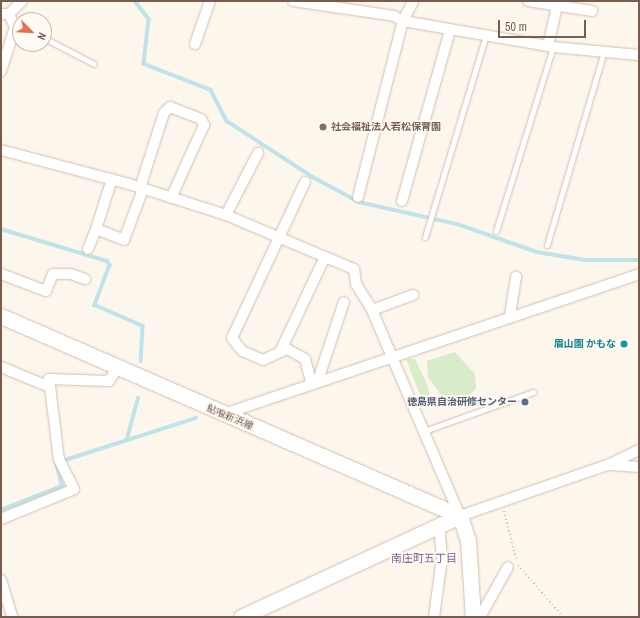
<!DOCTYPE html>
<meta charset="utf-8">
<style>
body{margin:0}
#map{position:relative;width:640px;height:618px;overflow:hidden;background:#fdf6ec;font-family:"Archivo Narrow","Noto Sans JP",sans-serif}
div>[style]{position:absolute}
.green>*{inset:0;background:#d8ecc9}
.stream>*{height:3.5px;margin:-1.75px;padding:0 1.75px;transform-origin:1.75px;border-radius:1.75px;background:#bfe3e8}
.path>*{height:2px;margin-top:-1px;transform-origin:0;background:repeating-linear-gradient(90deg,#d9b8a5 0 1px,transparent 0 4px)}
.roads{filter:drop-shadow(0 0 1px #d1beb0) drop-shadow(0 0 1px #d1beb0)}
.lane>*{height:5px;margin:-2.5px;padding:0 2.5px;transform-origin:2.5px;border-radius:2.5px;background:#fff}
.street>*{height:10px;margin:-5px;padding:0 5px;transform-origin:5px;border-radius:5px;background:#fff}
.secondary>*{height:15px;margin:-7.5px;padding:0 7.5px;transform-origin:7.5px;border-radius:7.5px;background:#fff}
.dots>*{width:11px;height:11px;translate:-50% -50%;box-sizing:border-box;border:2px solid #fffaf3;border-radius:50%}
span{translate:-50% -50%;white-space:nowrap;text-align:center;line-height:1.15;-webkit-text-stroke:3.5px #fffaf3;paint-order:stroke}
.education-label{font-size:10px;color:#785e54;font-weight:700}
.left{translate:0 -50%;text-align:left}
.culture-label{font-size:10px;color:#0d838f;font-weight:700}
.right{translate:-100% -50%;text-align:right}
.service-label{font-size:10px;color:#4e5e75;font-weight:700}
.street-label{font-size:10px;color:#7a5c4d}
.neighbourhood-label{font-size:11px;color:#846695}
.frame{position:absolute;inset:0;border:2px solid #7a5c4d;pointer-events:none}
.north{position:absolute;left:12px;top:12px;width:40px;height:40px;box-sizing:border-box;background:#fffaf3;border:1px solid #cabbb1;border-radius:50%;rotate:114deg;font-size:11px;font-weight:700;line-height:16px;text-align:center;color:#7a5c4d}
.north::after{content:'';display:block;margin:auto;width:14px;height:18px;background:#e76f51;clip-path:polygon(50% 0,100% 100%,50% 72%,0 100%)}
.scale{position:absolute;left:498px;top:20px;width:88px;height:18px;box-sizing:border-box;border:2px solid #7a5c4d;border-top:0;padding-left:5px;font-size:12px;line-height:14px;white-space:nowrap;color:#7a5c4d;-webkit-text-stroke:3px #fffaf3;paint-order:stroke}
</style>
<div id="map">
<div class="green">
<div style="clip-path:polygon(455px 352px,475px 374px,476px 389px,466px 398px,446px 402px,428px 377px,427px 361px)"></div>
<div style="clip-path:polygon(406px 359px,415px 359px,427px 384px,430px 397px,425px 407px)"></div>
</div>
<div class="stream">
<div style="left:135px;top:1px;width:23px;rotate:52deg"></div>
<div style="left:149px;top:19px;width:45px;rotate:96.3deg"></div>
<div style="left:144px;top:64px;width:72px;rotate:21.2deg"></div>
<div style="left:211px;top:90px;width:35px;rotate:63deg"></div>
<div style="left:227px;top:121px;width:103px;rotate:33.1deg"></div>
<div style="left:313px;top:177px;width:52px;rotate:28.5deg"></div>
<div style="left:359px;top:202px;width:100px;rotate:12.7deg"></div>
<div style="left:457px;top:224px;width:85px;rotate:19.3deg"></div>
<div style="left:537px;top:252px;width:50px;rotate:9.3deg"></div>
<div style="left:586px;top:260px;width:53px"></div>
<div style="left:1px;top:229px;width:111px;rotate:16.8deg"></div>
<div style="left:107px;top:261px;width:5px;rotate:53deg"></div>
<div style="left:110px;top:265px;width:43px;rotate:110.6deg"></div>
<div style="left:95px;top:305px;width:52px;rotate:23.6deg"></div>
<div style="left:143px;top:326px;width:35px;rotate:93deg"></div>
<div style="left:127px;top:439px;width:42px;rotate:-75deg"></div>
<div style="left:1px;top:510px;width:66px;rotate:-21.5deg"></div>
<div style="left:62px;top:486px;width:24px;rotate:-105deg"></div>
<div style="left:56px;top:463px;width:147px;rotate:-17.8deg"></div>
</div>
<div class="path">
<div style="left:504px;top:511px;width:49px;rotate:76deg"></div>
<div style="left:518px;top:565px;width:69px;rotate:49.1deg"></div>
</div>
<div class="roads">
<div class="lane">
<div style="left:44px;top:38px;width:56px;rotate:27.5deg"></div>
<div style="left:496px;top:231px;width:193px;rotate:-72.8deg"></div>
<div style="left:425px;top:237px;width:211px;rotate:-73.2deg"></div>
<div style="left:547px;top:245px;width:202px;rotate:-73.6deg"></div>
<div style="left:424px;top:431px;width:116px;rotate:-19.7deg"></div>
</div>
<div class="street">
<div style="left:293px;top:1px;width:102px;rotate:8.4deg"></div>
<div style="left:394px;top:16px;width:10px;rotate:29deg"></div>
<div style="left:403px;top:21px;width:152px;rotate:9.8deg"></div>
<div style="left:553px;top:47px;width:86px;rotate:5.3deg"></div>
<div style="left:528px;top:1px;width:65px;rotate:8.9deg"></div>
<div style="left:1px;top:14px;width:8px"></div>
<div style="left:9px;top:14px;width:18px;rotate:-45deg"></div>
<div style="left:195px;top:44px;width:46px;rotate:-70.8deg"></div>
<div style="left:548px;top:46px;width:41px;rotate:-77.3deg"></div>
<div style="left:1px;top:71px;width:46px;rotate:-72.3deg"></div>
<div style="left:15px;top:27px;width:14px;rotate:-115deg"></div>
<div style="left:1px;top:150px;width:132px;rotate:14.9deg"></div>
<div style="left:129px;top:184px;width:102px;rotate:17.7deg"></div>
<div style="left:226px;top:215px;width:139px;rotate:22.9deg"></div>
<div style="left:354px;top:269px;width:15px;rotate:82deg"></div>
<div style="left:356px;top:284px;width:31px;rotate:58deg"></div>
<div style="left:372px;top:310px;width:224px;rotate:66.9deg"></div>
<div style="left:460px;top:516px;width:159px;rotate:-19.1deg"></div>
<div style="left:610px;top:464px;width:32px;rotate:-26deg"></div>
<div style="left:112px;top:179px;width:52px;rotate:107.7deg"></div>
<div style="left:96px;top:229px;width:30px;rotate:21deg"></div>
<div style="left:124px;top:240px;width:54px;rotate:-69.6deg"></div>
<div style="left:305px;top:182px;width:172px;rotate:115.1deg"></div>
<div style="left:232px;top:338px;width:16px;rotate:52deg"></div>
<div style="left:242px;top:351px;width:23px;rotate:23deg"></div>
<div style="left:263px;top:360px;width:26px;rotate:-25deg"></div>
<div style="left:287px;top:349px;width:21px;rotate:29deg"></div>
<div style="left:305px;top:359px;width:24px;rotate:75deg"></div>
<div style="left:140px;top:188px;width:79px;rotate:-72.3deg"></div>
<div style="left:164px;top:113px;width:8px;rotate:-45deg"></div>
<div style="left:170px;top:107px;width:33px;rotate:21deg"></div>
<div style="left:201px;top:119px;width:7px;rotate:63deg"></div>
<div style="left:204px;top:125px;width:80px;rotate:114.3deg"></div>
<div style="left:358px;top:197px;width:182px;rotate:-75.7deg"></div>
<div style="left:403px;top:21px;width:22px;rotate:-63deg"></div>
<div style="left:402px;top:201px;width:178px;rotate:-74.3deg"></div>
<div style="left:226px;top:215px;width:70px;rotate:-62.7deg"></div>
<div style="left:88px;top:249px;width:22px;rotate:-68deg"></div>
<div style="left:1px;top:274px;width:48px;rotate:20.7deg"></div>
<div style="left:46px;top:291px;width:18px;rotate:-68deg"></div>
<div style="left:53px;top:274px;width:18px"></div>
<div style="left:71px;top:274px;width:15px;rotate:20deg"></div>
<div style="left:372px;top:310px;width:44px;rotate:-20.1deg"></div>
<div style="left:510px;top:315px;width:39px;rotate:-81deg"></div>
<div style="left:280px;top:352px;width:105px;rotate:-64.7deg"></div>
<div style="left:1px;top:367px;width:53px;rotate:22.2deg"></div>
<div style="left:318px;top:380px;width:82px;rotate:-71.6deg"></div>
<div style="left:224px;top:414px;width:438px;rotate:-18.6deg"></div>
<div style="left:611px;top:465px;width:28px;rotate:4deg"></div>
<div style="left:1px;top:519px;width:79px;rotate:-22.3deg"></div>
<div style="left:74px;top:489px;width:33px;rotate:-117deg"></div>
<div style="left:59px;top:460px;width:82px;rotate:-97deg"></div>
<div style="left:49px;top:379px;width:60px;rotate:1.9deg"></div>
<div style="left:109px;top:381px;width:15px;rotate:-58deg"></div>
<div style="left:1px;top:580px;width:39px;rotate:73deg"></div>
<div style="left:434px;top:617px;width:60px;rotate:-82.3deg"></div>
<div style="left:442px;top:558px;width:32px;rotate:-95deg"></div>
<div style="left:480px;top:617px;width:57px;rotate:-60.8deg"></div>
</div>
<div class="secondary">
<div style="left:1px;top:316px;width:501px;rotate:23.54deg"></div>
<div style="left:241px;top:617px;width:241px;rotate:-24.8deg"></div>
<div style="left:460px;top:516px;width:25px;rotate:72deg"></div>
<div style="left:468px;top:540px;width:77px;rotate:86.3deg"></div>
</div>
</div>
<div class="dots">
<div style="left:323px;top:127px;background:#8d6e63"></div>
<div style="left:624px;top:344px;background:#0f9aa8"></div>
<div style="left:525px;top:402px;background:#5c6f8a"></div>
</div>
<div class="education-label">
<span class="left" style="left:331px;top:127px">社会福祉法人若松保育園</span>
</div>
<div class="culture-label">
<span class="right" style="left:616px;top:344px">眉山園 かもな</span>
</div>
<div class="service-label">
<span class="right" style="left:517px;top:402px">徳島県自治研修センター</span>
</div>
<div class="street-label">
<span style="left:230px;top:417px;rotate:23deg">鮎喰新浜線</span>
</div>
<div class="neighbourhood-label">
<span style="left:424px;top:558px">南庄町五丁目</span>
</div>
<div class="frame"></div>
<div class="north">N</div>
<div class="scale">50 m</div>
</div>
